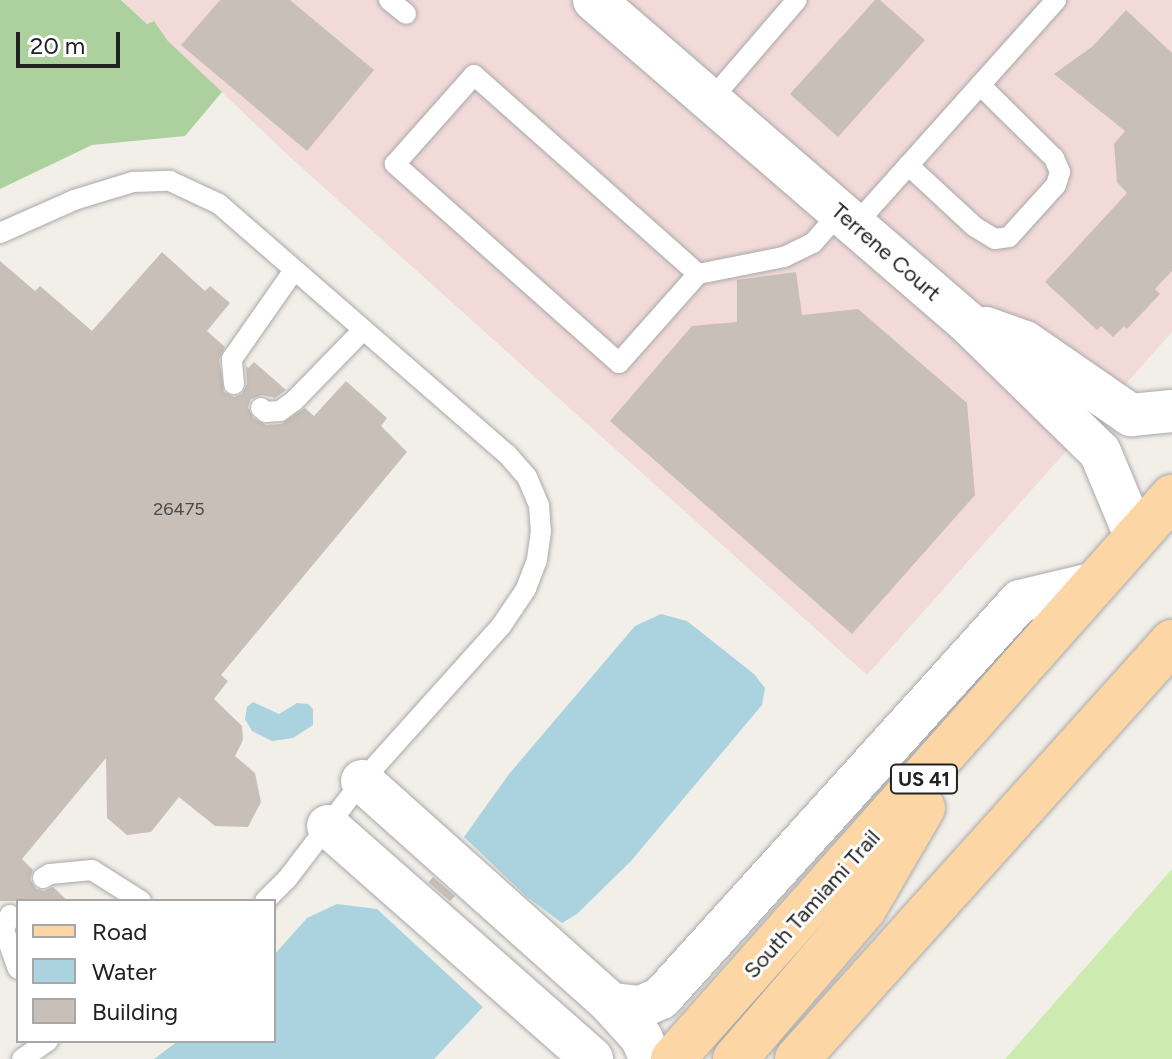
<!DOCTYPE html>
<style>
body{margin:0}
#map{position:relative;width:1172px;height:1059px;overflow:hidden;background:#f2efe9;font-family:Figtree,sans-serif}
div>[style]{position:absolute}
.commercial>*{inset:0;background:#f2dad9}
.grass>*{inset:0;background:#cdebb0}
.forest>*{inset:0;background:#add19e}
.water>*{inset:0;background:#aad3df}
.building>*{inset:0;background:#c7bfb8;transform-origin:0 0}
.roads{filter:drop-shadow(0 0 2px #a9a9a9) drop-shadow(0 0 2px #a9a9a9)}
.service>*{height:20px;margin:-10px;padding:0 10px;transform-origin:10px;border-radius:10px;background:#fff}
.minor>*{height:42px;margin:-21px;padding:0 21px;transform-origin:21px;border-radius:21px;background:#fff}
.primary>*{height:44px;margin:-22px;padding:0 22px;transform-origin:22px;border-radius:22px;background:#fcd6a4}
span{translate:-50% -50%;white-space:nowrap;text-align:center;line-height:1.15;-webkit-text-stroke:6px #fff;paint-order:stroke}
.number-label{font-size:18px;color:#4b4948}
.number-label span{-webkit-text-stroke-width:0}
.shield-label span{padding:2px 6px;background:#fff;border:2px solid;border-radius:6px;-webkit-text-stroke-width:0}
.shield-label{font-size:20px;color:#222;font-weight:700}
.street-label{font-size:22px;color:#222}
.legend{position:absolute;left:16px;top:899px;width:260px;height:144px;box-sizing:border-box;background:#fff;border:2px solid #a7a7a7;margin:0;padding:10px 14px;list-style:none;font-size:24px;color:#222}
.legend li{display:flex;align-items:center;gap:16px;height:40px}
.legend b{width:40px;border:2px solid #a7a7a7}
.scale{position:absolute;left:16px;top:32px;width:104px;height:36px;box-sizing:border-box;border:4px solid #222;border-top:0;padding-left:10px;font-size:24px;line-height:28px;white-space:nowrap;color:#222;-webkit-text-stroke:6px #fff;paint-order:stroke}
</style>
<div id="map">
<div class="commercial">
<div style="clip-path:polygon(122px 0,1172px 0,1172px 332px,867px 675px,291px 158px,168px 41px,154px 21px,147px 24px)"></div>
</div>
<div class="grass">
<div style="clip-path:polygon(1172px 869px,1172px 1059px,1005px 1059px)"></div>
</div>
<div class="forest">
<div style="clip-path:polygon(0 0,121px 0,147px 24px,154px 21px,168px 41px,222px 92px,185px 136px,92px 145px,0 189px)"></div>
</div>
<div class="water">
<div style="clip-path:polygon(661px 614px,687px 621px,754px 674px,765px 688px,762px 705px,631px 861px,577px 914px,562px 923px,526px 896px,464px 837px,509px 774px,635px 626px)"></div>
<div style="clip-path:polygon(253px 702px,279px 714px,297px 703px,308px 704px,313px 709px,313px 725px,293px 738px,272px 741px,252px 731px,245px 719px,247px 707px)"></div>
<div style="clip-path:polygon(337px 904px,377px 909px,483px 1007px,434px 1059px,154px 1059px,178px 1041px,274px 1041px,274px 955px,307px 918px)"></div>
</div>
<div class="building">
<div style="clip-path:polygon(220px 0,290px 0,374px 70px,307px 151px,181px 45px)"></div>
<div style="clip-path:polygon(875px 0,880px 0,925px 40px,838px 137px,790px 94px)"></div>
<div style="clip-path:polygon(1126px 10px,1172px 53px,1172px 271px,1155px 289px,1160px 294px,1127px 329px,1124px 326px,1113px 337px,1101px 326px,1097px 330px,1045px 282px,1127px 193px,1117px 182px,1114px 144px,1125px 131px,1054px 74px,1093px 46px)"></div>
<div style="clip-path:polygon(162px 252px,205px 291px,210px 286px,230px 303px,207px 331px,225px 347px,219px 360px,224px 392px,234px 397px,242px 394px,247px 384px,246px 366px,248px 368px,254px 362px,286px 390px,275px 398px,262px 395px,251px 399px,248px 407px,253px 418px,266px 425px,281px 424px,305px 408px,314px 416px,346px 381px,387px 418px,381px 426px,407px 452px,221px 675px,228px 681px,214px 699px,242px 726px,243px 740px,235px 756px,255px 773px,261px 802px,248px 827px,215px 826px,179px 797px,151px 832px,127px 835px,107px 818px,106px 758px,22px 859px,33px 870px,30px 879px,36px 889px,44px 891px,53px 887px,68px 901px,0 901px,0 261px,35px 291px,40px 286px,92px 331px)"></div>
<div style="clip-path:polygon(796px 272px,802px 315px,858px 309px,967px 403px,975px 495px,852px 634px,610px 421px,692px 326px,737px 322px,737px 280px)"></div>
<div style="left:433px;top:877px;width:29px;height:7px;rotate:41deg"></div>
</div>
<div class="roads">
<div class="service">
<div style="left:389px;top:0;width:22px;rotate:39deg"></div>
<div style="left:474px;top:75px;width:300px;rotate:41.6deg"></div>
<div style="left:698px;top:274px;width:119px;rotate:131.6deg"></div>
<div style="left:619px;top:363px;width:300px;rotate:-138.4deg"></div>
<div style="left:395px;top:164px;width:119px;rotate:-48.4deg"></div>
<div style="left:710px;top:101px;width:133px;rotate:-49.3deg"></div>
<div style="left:908px;top:165px;width:91px;rotate:42.8deg"></div>
<div style="left:975px;top:227px;width:23px;rotate:31deg"></div>
<div style="left:995px;top:239px;width:14px;rotate:-8deg"></div>
<div style="left:1009px;top:237px;width:70px;rotate:-47.9deg"></div>
<div style="left:1056px;top:185px;width:14px;rotate:-73deg"></div>
<div style="left:1060px;top:172px;width:15px;rotate:-113deg"></div>
<div style="left:1054px;top:158px;width:104px;rotate:-135.4deg"></div>
<div style="left:855px;top:225px;width:302px;rotate:-48.2deg"></div>
<div style="left:0;top:233px;width:81px;rotate:-24deg"></div>
<div style="left:74px;top:200px;width:62px;rotate:-17deg"></div>
<div style="left:133px;top:182px;width:37px;rotate:-2deg"></div>
<div style="left:170px;top:181px;width:54px;rotate:25.1deg"></div>
<div style="left:219px;top:204px;width:381px;rotate:41deg"></div>
<div style="left:507px;top:454px;width:30px;rotate:49deg"></div>
<div style="left:527px;top:477px;width:30px;rotate:67deg"></div>
<div style="left:539px;top:505px;width:26px;rotate:86deg"></div>
<div style="left:541px;top:531px;width:29px;rotate:98deg"></div>
<div style="left:537px;top:560px;width:31px;rotate:111deg"></div>
<div style="left:526px;top:589px;width:45px;rotate:124deg"></div>
<div style="left:501px;top:626px;width:208px;rotate:131.9deg"></div>
<div style="left:362px;top:781px;width:123px;rotate:127.4deg"></div>
<div style="left:287px;top:879px;width:31px;rotate:135deg"></div>
<div style="left:698px;top:274px;width:88px;rotate:-11.2deg"></div>
<div style="left:784px;top:257px;width:32px;rotate:-26deg"></div>
<div style="left:813px;top:243px;width:41px;rotate:-48.9deg"></div>
<div style="left:234px;top:384px;width:25px;rotate:-95deg"></div>
<div style="left:232px;top:359px;width:108px;rotate:-55.1deg"></div>
<div style="left:261px;top:408px;width:6px;rotate:39deg"></div>
<div style="left:266px;top:412px;width:14px;rotate:-4deg"></div>
<div style="left:280px;top:411px;width:17px;rotate:-36deg"></div>
<div style="left:294px;top:401px;width:99px;rotate:-45.8deg"></div>
<div style="left:43px;top:878px;width:8px;rotate:-30deg"></div>
<div style="left:50px;top:874px;width:42px;rotate:-5.4deg"></div>
<div style="left:92px;top:870px;width:58px;rotate:32.3deg"></div>
<div style="left:10px;top:915px;width:16px;rotate:112deg"></div>
<div style="left:4px;top:930px;width:41px;rotate:70.3deg"></div>
<div style="left:22px;top:1059px;width:32px;rotate:-35deg"></div>
</div>
<div class="minor">
<div style="left:594px;top:0;width:491px;rotate:40.8deg"></div>
<div style="left:966px;top:321px;width:187px;rotate:44.4deg"></div>
<div style="left:1100px;top:452px;width:93px;rotate:67.3deg"></div>
<div style="left:986px;top:328px;width:41px;rotate:19.7deg"></div>
<div style="left:1025px;top:342px;width:129px;rotate:34.6deg"></div>
<div style="left:1131px;top:415px;width:41px;rotate:-5.6deg"></div>
<div style="left:362px;top:781px;width:334px;rotate:41.8deg"></div>
<div style="left:611px;top:1004px;width:45px;rotate:47.7deg"></div>
<div style="left:641px;top:1037px;width:24px;rotate:66deg"></div>
<div style="left:328px;top:826px;width:352px;rotate:41.4deg"></div>
<div style="left:611px;top:1004px;width:30px;rotate:6deg"></div>
<div style="left:641px;top:1007px;width:22px;rotate:-24deg"></div>
<div style="left:661px;top:998px;width:535px;rotate:-47.88deg"></div>
<div style="left:1020px;top:601px;width:78px;rotate:-13.3deg"></div>
</div>
<div class="primary">
<div style="left:673px;top:1059px;width:752px;rotate:-48.4deg"></div>
<div style="left:735px;top:1059px;width:198px;rotate:-49.3deg"></div>
<div style="left:864px;top:909px;width:117px;rotate:-59.7deg"></div>
<div style="left:797px;top:1059px;width:561px;rotate:-48.04deg"></div>
</div>
</div>
<div class="number-label">
<span style="left:179px;top:509px">26475</span>
</div>
<div class="shield-label">
<span style="left:924px;top:779px">US 41</span>
</div>
<div class="street-label">
<span style="left:886px;top:252px;rotate:41deg">Terrene Court</span>
<span style="left:812px;top:904px;rotate:-48deg">South Tamiami Trail</span>
</div>
<ul class="legend">
<li><b style="height:10px;background:#fcd6a4"></b>Road</li>
<li><b style="height:22px;background:#aad3df"></b>Water</li>
<li><b style="height:22px;background:#c7bfb8"></b>Building</li>
</ul>
<div class="scale">20 m</div>
</div>
